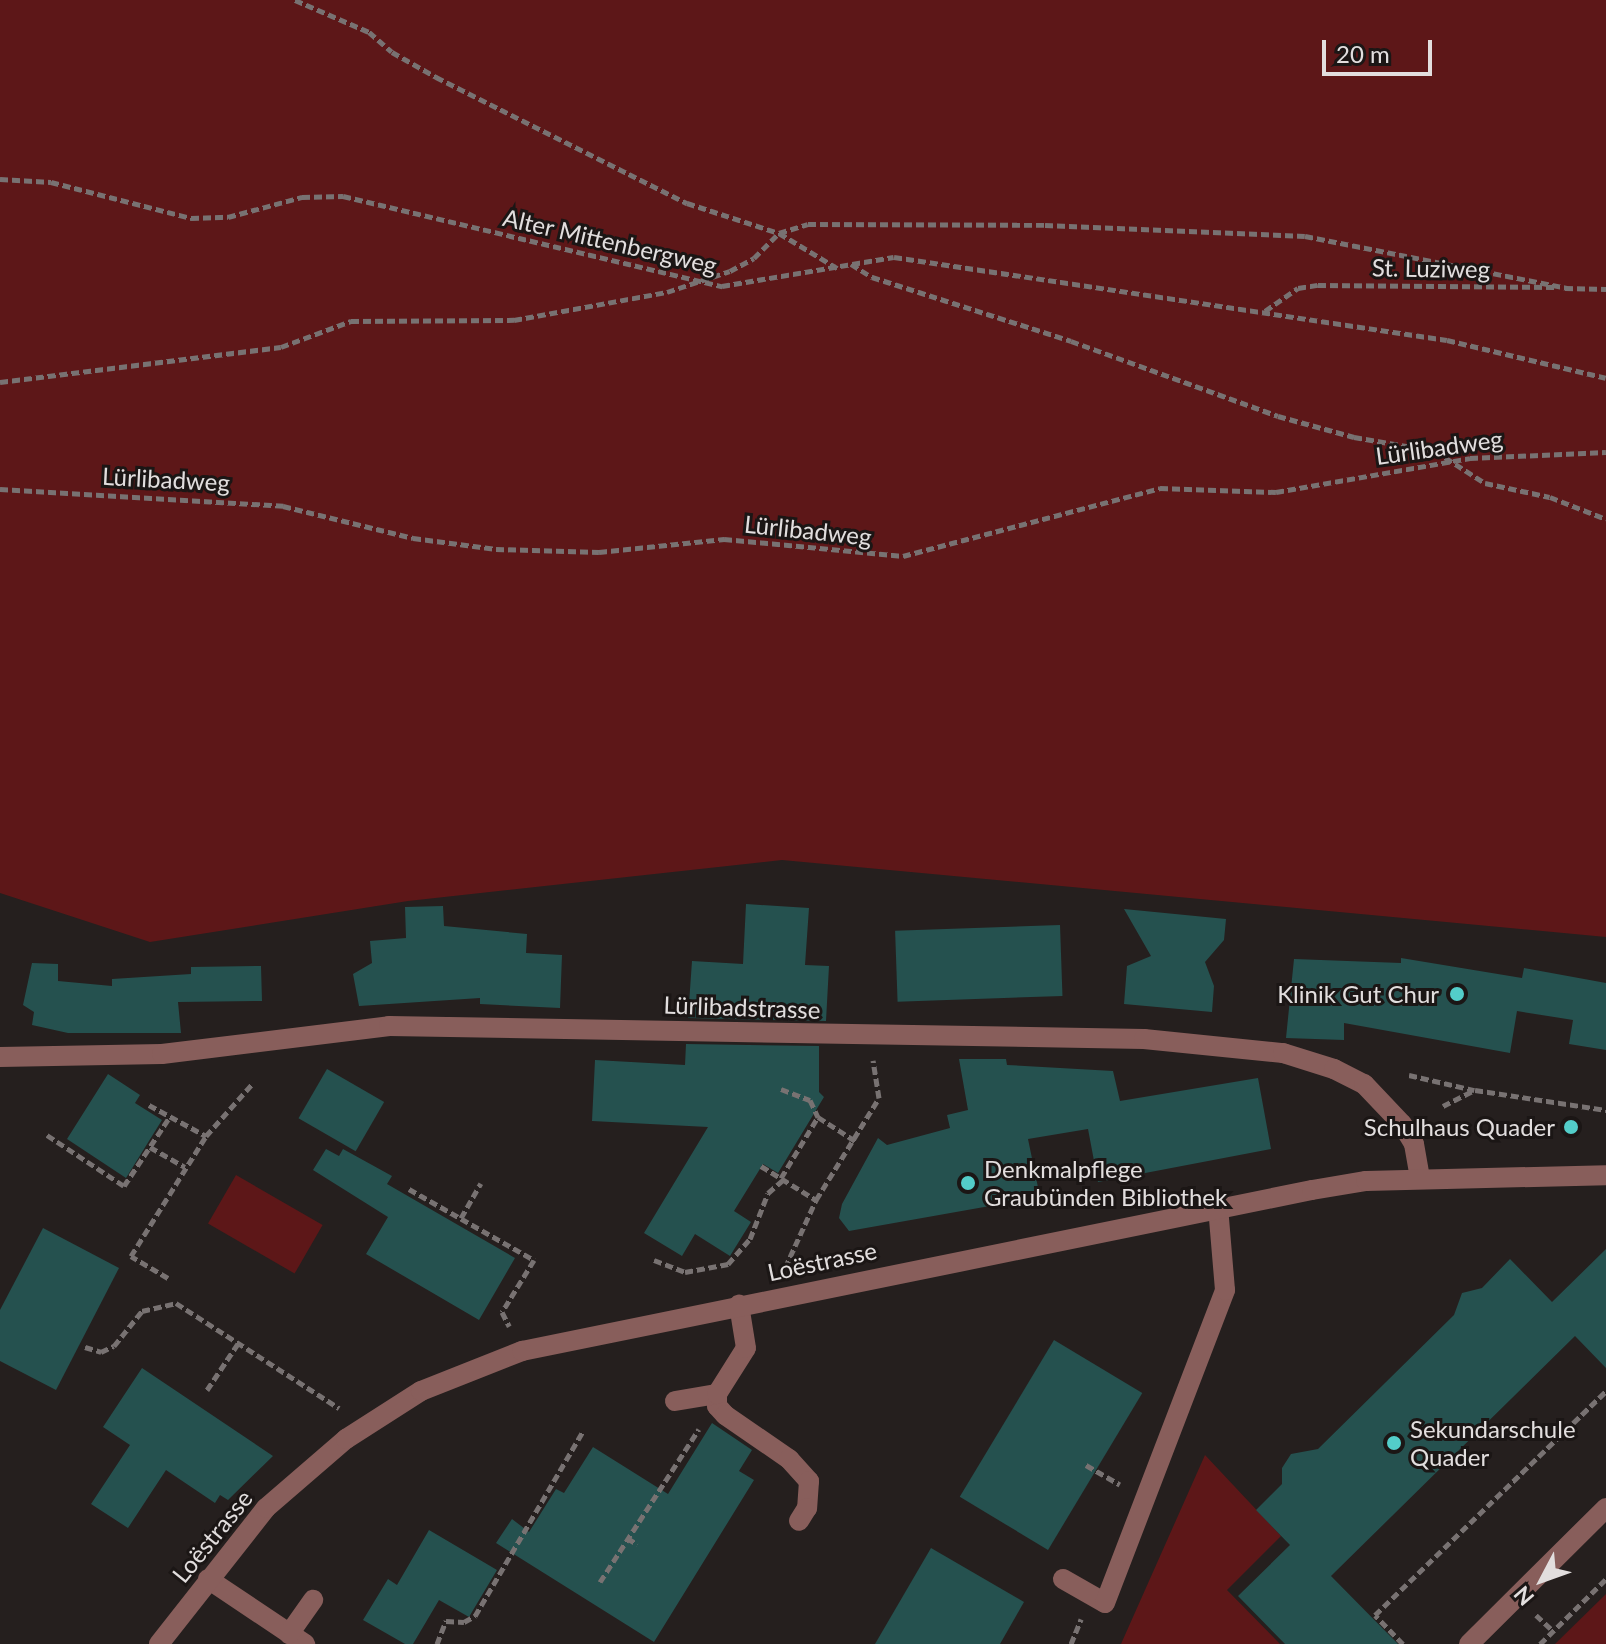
<!DOCTYPE html>
<meta charset="utf-8">
<style>
body{margin:0}
#map{position:relative;width:1606px;height:1644px;overflow:hidden;background:#251f1e;font-family:Lato,sans-serif}
div>[style]{position:absolute}
.green>*{inset:0;background:#5d1718;transform-origin:0 0}
.building>*{inset:0;background:#25514f;transform-origin:0 0}
.path>*{height:5px;margin-top:-2.5px;transform-origin:0;background:repeating-linear-gradient(90deg,#787272 0 8px,transparent 0 12px)}
.minor>*{height:20px;margin:-10px;padding:0 10px;transform-origin:10px;border-radius:10px;background:#885e5b}
.dots>*{width:22px;height:22px;translate:-50% -50%;box-sizing:border-box;border:4px solid #1b1615;border-radius:50%}
span{translate:-50% -50%;white-space:nowrap;text-align:center;line-height:1.15;-webkit-text-stroke:6px #1b1615;paint-order:stroke}
.street-label{font-size:24px;color:#e2dede}
.poi-label{font-size:24px;color:#e2dede}
.right{translate:-100% -50%;text-align:right}
.left{translate:0 -50%;text-align:left}
.north{position:absolute;left:1502px;top:1540px;width:80px;height:80px;-webkit-text-stroke:6px #1b1615;paint-order:stroke;rotate:229deg;font-size:22px;font-weight:700;line-height:32px;text-align:center;color:#e2dede}
.north::after{content:'';display:block;margin:auto;width:28px;height:36px;background:#e2dede;clip-path:polygon(50% 0,100% 100%,50% 72%,0 100%)}
.scale{position:absolute;left:1322px;top:40px;width:110px;height:36px;box-sizing:border-box;border:4px solid #e2dede;border-top:0;padding-left:10px;font-size:24px;line-height:28px;white-space:nowrap;color:#e2dede;-webkit-text-stroke:6px #1b1615;paint-order:stroke}
</style>
<div id="map">
<div class="green">
<div style="clip-path:polygon(0 0,1606px 0,1606px 937px,782px 860px,408px 901px,150px 942px,0 893px)"></div>
<div style="left:236px;top:1175px;width:100px;height:56px;rotate:30deg"></div>
<div style="clip-path:polygon(1205px 1455px,1281px 1536px,1227px 1590px,1280px 1644px,1121px 1644px)"></div>
<div style="clip-path:polygon(1606px 1594px,1606px 1644px,1555px 1644px)"></div>
</div>
<div class="building">
<div style="clip-path:polygon(746px 904px,809px 908px,805px 965px,829px 966px,826px 1021px,688px 1018px,692px 961px,743px 964px)"></div>
<div style="clip-path:polygon(443px 906px,444px 926px,527px 934px,526px 953px,562px 955px,560px 1008px,480px 1004px,480px 998px,359px 1006px,353px 974px,372px 963px,370px 941px,406px 938px,405px 907px)"></div>
<div style="clip-path:polygon(1124px 909px,1226px 919px,1224px 940px,1205px 962px,1214px 986px,1212px 1012px,1124px 1004px,1127px 966px,1151px 956px)"></div>
<div style="left:1060px;top:925px;width:71px;height:165px;rotate:88deg"></div>
<div style="clip-path:polygon(1401px 958px,1522px 978px,1524px 968px,1606px 983px,1606px 1050px,1569px 1044px,1573px 1020px,1517px 1011px,1510px 1053px,1344px 1023px,1344px 1040px,1286px 1038px,1294px 959px,1401px 963px)"></div>
<div style="clip-path:polygon(32px 963px,58px 964px,58px 981px,112px 986px,112px 979px,191px 974px,191px 967px,261px 966px,262px 1001px,178px 1002px,181px 1033px,68px 1033px,32px 1025px,34px 1012px,23px 1005px)"></div>
<div style="clip-path:polygon(686px 1044px,819px 1046px,819px 1092px,824px 1097px,778px 1173px,763px 1164px,734px 1211px,751px 1222px,730px 1256px,695px 1234px,682px 1256px,644px 1233px,708px 1127px,592px 1121px,595px 1060px,685px 1065px)"></div>
<div style="clip-path:polygon(959px 1059px,1006px 1059px,1007px 1065px,1113px 1071px,1120px 1101px,1258px 1078px,1271px 1149px,1098px 1182px,1088px 1129px,1028px 1139px,1040px 1197px,849px 1231px,839px 1218px,842px 1204px,878px 1138px,887px 1145px,950px 1128px,947px 1115px,968px 1110px)"></div>
<div style="left:327px;top:1069px;width:66px;height:57px;rotate:30deg"></div>
<div style="clip-path:polygon(108px 1074px,140px 1095px,135px 1103px,162px 1120px,126px 1178px,67px 1139px)"></div>
<div style="clip-path:polygon(326px 1149px,339px 1156px,343px 1149px,392px 1176px,387px 1184px,515px 1258px,479px 1320px,366px 1254px,388px 1217px,313px 1170px)"></div>
<div style="clip-path:polygon(43px 1228px,119px 1268px,56px 1390px,0 1361px,0 1310px)"></div>
<div style="clip-path:polygon(1606px 1249px,1606px 1368px,1575px 1336px,1331px 1576px,1398px 1644px,1285px 1644px,1238px 1596px,1290px 1545px,1256px 1510px,1282px 1484px,1282px 1468px,1291px 1454px,1318px 1449px,1454px 1315px,1462px 1293px,1482px 1288px,1510px 1259px,1552px 1302px)"></div>
<div style="left:1054px;top:1340px;width:103px;height:183px;rotate:31deg"></div>
<div style="clip-path:polygon(142px 1368px,273px 1456px,228px 1500px,220px 1495px,215px 1503px,166px 1470px,128px 1528px,91px 1504px,130px 1445px,103px 1427px)"></div>
<div style="clip-path:polygon(712px 1423px,752px 1450px,739px 1471px,754px 1480px,654px 1642px,496px 1543px,512px 1519px,529px 1532px,556px 1489px,564px 1493px,593px 1447px,668px 1494px)"></div>
<div style="clip-path:polygon(429px 1530px,497px 1570px,469px 1617px,439px 1600px,413px 1644px,405px 1644px,363px 1620px,388px 1579px,397px 1585px)"></div>
<div style="clip-path:polygon(931px 1548px,1024px 1602px,1000px 1644px,875px 1644px)"></div>
</div>
<div class="path">
<div style="left:295px;top:0;width:81px;rotate:23.4deg"></div>
<div style="left:369px;top:32px;width:30px;rotate:41deg"></div>
<div style="left:392px;top:52px;width:51px;rotate:29.6deg"></div>
<div style="left:436px;top:77px;width:281px;rotate:26.7deg"></div>
<div style="left:687px;top:203px;width:97px;rotate:18.1deg"></div>
<div style="left:779px;top:233px;width:68px;rotate:31.1deg"></div>
<div style="left:0;top:179px;width:51px;rotate:3.4deg"></div>
<div style="left:51px;top:182px;width:145px;rotate:14.4deg"></div>
<div style="left:191px;top:218px;width:37px;rotate:-2deg"></div>
<div style="left:228px;top:217px;width:77px;rotate:-15.1deg"></div>
<div style="left:302px;top:197px;width:41px;rotate:-1.4deg"></div>
<div style="left:343px;top:196px;width:390px;rotate:13.4deg"></div>
<div style="left:722px;top:286px;width:174px;rotate:-9.6deg"></div>
<div style="left:894px;top:257px;width:559px;rotate:8.54deg"></div>
<div style="left:1447px;top:340px;width:163px;rotate:13.4deg"></div>
<div style="left:851px;top:264px;width:25px;rotate:32deg"></div>
<div style="left:872px;top:277px;width:209px;rotate:17.8deg"></div>
<div style="left:1071px;top:341px;width:220px;rotate:19.9deg"></div>
<div style="left:1278px;top:416px;width:79px;rotate:15.4deg"></div>
<div style="left:1354px;top:437px;width:82px;rotate:9.8deg"></div>
<div style="left:1435px;top:451px;width:59px;rotate:32.6deg"></div>
<div style="left:1485px;top:483px;width:66px;rotate:12.2deg"></div>
<div style="left:1550px;top:497px;width:60px;rotate:21.4deg"></div>
<div style="left:1565px;top:288px;width:41px;rotate:1.4deg"></div>
<div style="left:1265px;top:311px;width:40px;rotate:-34.9deg"></div>
<div style="left:1298px;top:288px;width:20px;rotate:-9deg"></div>
<div style="left:1318px;top:285px;width:237px;rotate:0.5deg"></div>
<div style="left:0;top:382px;width:283px;rotate:-7.1deg"></div>
<div style="left:281px;top:347px;width:75px;rotate:-20.4deg"></div>
<div style="left:351px;top:321px;width:163px;rotate:-0.4deg"></div>
<div style="left:514px;top:320px;width:156px;rotate:-10.4deg"></div>
<div style="left:667px;top:292px;width:66px;rotate:-18.4deg"></div>
<div style="left:730px;top:271px;width:27px;rotate:-28deg"></div>
<div style="left:754px;top:258px;width:35px;rotate:-45deg"></div>
<div style="left:779px;top:233px;width:30px;rotate:-17deg"></div>
<div style="left:808px;top:224px;width:237px;rotate:0.2deg"></div>
<div style="left:1045px;top:225px;width:260px;rotate:2.4deg"></div>
<div style="left:1305px;top:236px;width:267px;rotate:11.2deg"></div>
<div style="left:0;top:489px;width:284px;rotate:3.4deg"></div>
<div style="left:283px;top:506px;width:134px;rotate:13.8deg"></div>
<div style="left:413px;top:538px;width:84px;rotate:7.5deg"></div>
<div style="left:496px;top:549px;width:103px;rotate:1.7deg"></div>
<div style="left:599px;top:552px;width:126px;rotate:-5.9deg"></div>
<div style="left:724px;top:539px;width:180px;rotate:5.4deg"></div>
<div style="left:903px;top:556px;width:266px;rotate:-14.8deg"></div>
<div style="left:1160px;top:488px;width:116px;rotate:2deg"></div>
<div style="left:1276px;top:492px;width:197px;rotate:-9.9deg"></div>
<div style="left:1470px;top:458px;width:136px;rotate:-2.5deg"></div>
<div style="left:1409px;top:1075px;width:67px;rotate:13deg"></div>
<div style="left:781px;top:1089px;width:31px;rotate:21deg"></div>
<div style="left:810px;top:1100px;width:19px;rotate:65deg"></div>
<div style="left:149px;top:1105px;width:65px;rotate:28.5deg"></div>
<div style="left:206px;top:1136px;width:71px;rotate:-48.4deg"></div>
<div style="left:1443px;top:1106px;width:36px;rotate:-27deg"></div>
<div style="left:1475px;top:1090px;width:133px;rotate:8.7deg"></div>
<div style="left:47px;top:1135px;width:92px;rotate:33.5deg"></div>
<div style="left:124px;top:1186px;width:82px;rotate:-56.5deg"></div>
<div style="left:150px;top:1147px;width:40px;rotate:29.7deg"></div>
<div style="left:761px;top:1166px;width:65px;rotate:31.7deg"></div>
<div style="left:781px;top:1178px;width:71px;rotate:-58.8deg"></div>
<div style="left:818px;top:1117px;width:46px;rotate:32.7deg"></div>
<div style="left:409px;top:1189px;width:144px;rotate:29.6deg"></div>
<div style="left:534px;top:1260px;width:61px;rotate:121.6deg"></div>
<div style="left:502px;top:1312px;width:16px;rotate:63deg"></div>
<div style="left:461px;top:1218px;width:40px;rotate:-60.3deg"></div>
<div style="left:654px;top:1260px;width:33px;rotate:21deg"></div>
<div style="left:685px;top:1272px;width:44px;rotate:-10.5deg"></div>
<div style="left:728px;top:1264px;width:33px;rotate:-49deg"></div>
<div style="left:750px;top:1239px;width:49px;rotate:-68.6deg"></div>
<div style="left:768px;top:1193px;width:20px;rotate:-41deg"></div>
<div style="left:785px;top:1268px;width:75px;rotate:-65.5deg"></div>
<div style="left:816px;top:1200px;width:120px;rotate:-58.3deg"></div>
<div style="left:879px;top:1098px;width:38px;rotate:-99deg"></div>
<div style="left:168px;top:1278px;width:43px;rotate:-149.3deg"></div>
<div style="left:131px;top:1256px;width:142px;rotate:-58deg"></div>
<div style="left:85px;top:1347px;width:17px;rotate:17deg"></div>
<div style="left:101px;top:1352px;width:14px;rotate:-25deg"></div>
<div style="left:114px;top:1346px;width:45px;rotate:-51.3deg"></div>
<div style="left:142px;top:1311px;width:35px;rotate:-13deg"></div>
<div style="left:176px;top:1303px;width:194px;rotate:32.8deg"></div>
<div style="left:207px;top:1390px;width:58px;rotate:-56.3deg"></div>
<div style="left:1086px;top:1465px;width:39px;rotate:30deg"></div>
<div style="left:627px;top:1538px;width:12px;rotate:31deg"></div>
<div style="left:600px;top:1582px;width:182px;rotate:-57.1deg"></div>
<div style="left:1536px;top:1615px;width:23px;rotate:43deg"></div>
<div style="left:437px;top:1644px;width:25px;rotate:-69deg"></div>
<div style="left:446px;top:1621px;width:18px;rotate:3deg"></div>
<div style="left:464px;top:1622px;width:13px;rotate:-29deg"></div>
<div style="left:475px;top:1616px;width:214px;rotate:-59.7deg"></div>
<div style="left:1071px;top:1644px;width:27px;rotate:-68deg"></div>
<div style="left:1403px;top:1644px;width:40px;rotate:-134deg"></div>
<div style="left:1375px;top:1615px;width:322px;rotate:-44.1deg"></div>
<div style="left:1540px;top:1644px;width:93px;rotate:-44.6deg"></div>
</div>
<div class="minor">
<div style="left:0;top:1057px;width:162px;rotate:-1.1deg"></div>
<div style="left:162px;top:1054px;width:229px;rotate:-7deg"></div>
<div style="left:389px;top:1026px;width:755px;rotate:0.99deg"></div>
<div style="left:1144px;top:1039px;width:140px;rotate:5.8deg"></div>
<div style="left:1283px;top:1053px;width:53px;rotate:17.4deg"></div>
<div style="left:1334px;top:1069px;width:34px;rotate:27deg"></div>
<div style="left:1364px;top:1084px;width:55px;rotate:46.5deg"></div>
<div style="left:1402px;top:1124px;width:23px;rotate:59deg"></div>
<div style="left:1414px;top:1144px;width:35px;rotate:80deg"></div>
<div style="left:717px;top:1394px;width:12px;rotate:90deg"></div>
<div style="left:717px;top:1406px;width:12px;rotate:48deg"></div>
<div style="left:725px;top:1415px;width:78px;rotate:34.5deg"></div>
<div style="left:789px;top:1459px;width:30px;rotate:48deg"></div>
<div style="left:809px;top:1481px;width:27px;rotate:94deg"></div>
<div style="left:807px;top:1508px;width:15px;rotate:122deg"></div>
<div style="left:675px;top:1401px;width:43px;rotate:-9.5deg"></div>
<div style="left:717px;top:1394px;width:54px;rotate:-57.8deg"></div>
<div style="left:746px;top:1348px;width:44px;rotate:-99.2deg"></div>
<div style="left:208px;top:1579px;width:117px;rotate:33.8deg"></div>
<div style="left:1063px;top:1579px;width:48px;rotate:29.7deg"></div>
<div style="left:1105px;top:1603px;width:335px;rotate:-69deg"></div>
<div style="left:1225px;top:1290px;width:84px;rotate:-94.8deg"></div>
<div style="left:289px;top:1634px;width:42px;rotate:-54.8deg"></div>
<div style="left:159px;top:1644px;width:173px;rotate:-51.8deg"></div>
<div style="left:266px;top:1508px;width:106px;rotate:-40.8deg"></div>
<div style="left:346px;top:1439px;width:89px;rotate:-32.6deg"></div>
<div style="left:421px;top:1391px;width:109px;rotate:-21.6deg"></div>
<div style="left:522px;top:1351px;width:806px;rotate:-11.52deg"></div>
<div style="left:1312px;top:1190px;width:55px;rotate:-9.5deg"></div>
<div style="left:1366px;top:1181px;width:240px;rotate:-1.4deg"></div>
<div style="left:1469px;top:1644px;width:193px;rotate:-44.8deg"></div>
</div>
<div class="dots">
<div style="left:1457px;top:994px;background:#53cdc9"></div>
<div style="left:1571px;top:1127px;background:#53cdc9"></div>
<div style="left:968px;top:1183px;background:#53cdc9"></div>
<div style="left:1394px;top:1443px;background:#53cdc9"></div>
</div>
<div class="street-label">
<span style="left:610px;top:241px;rotate:13deg">Alter Mittenbergweg</span>
<span style="left:1431px;top:268px;rotate:1deg">St. Luziweg</span>
<span style="left:1439px;top:447px;rotate:-8deg">Lürlibadweg</span>
<span style="left:166px;top:479px;rotate:3deg">Lürlibadweg</span>
<span style="left:808px;top:530px;rotate:6deg">Lürlibadweg</span>
<span style="left:742px;top:1007px;rotate:2deg">Lürlibadstrasse</span>
<span style="left:822px;top:1261px;rotate:-12deg">Loëstrasse</span>
<span style="left:212px;top:1536px;rotate:-51deg">Loëstrasse</span>
</div>
<div class="poi-label">
<span class="right" style="left:1439px;top:994px">Klinik Gut Chur</span>
<span class="right" style="left:1555px;top:1127px">Schulhaus Quader</span>
<span class="left" style="left:984px;top:1183px">Denkmalpflege<br>Graubünden Bibliothek</span>
<span class="left" style="left:1410px;top:1443px">Sekundarschule<br>Quader</span>
</div>
<div class="north">N</div>
<div class="scale">20 m</div>
</div>
